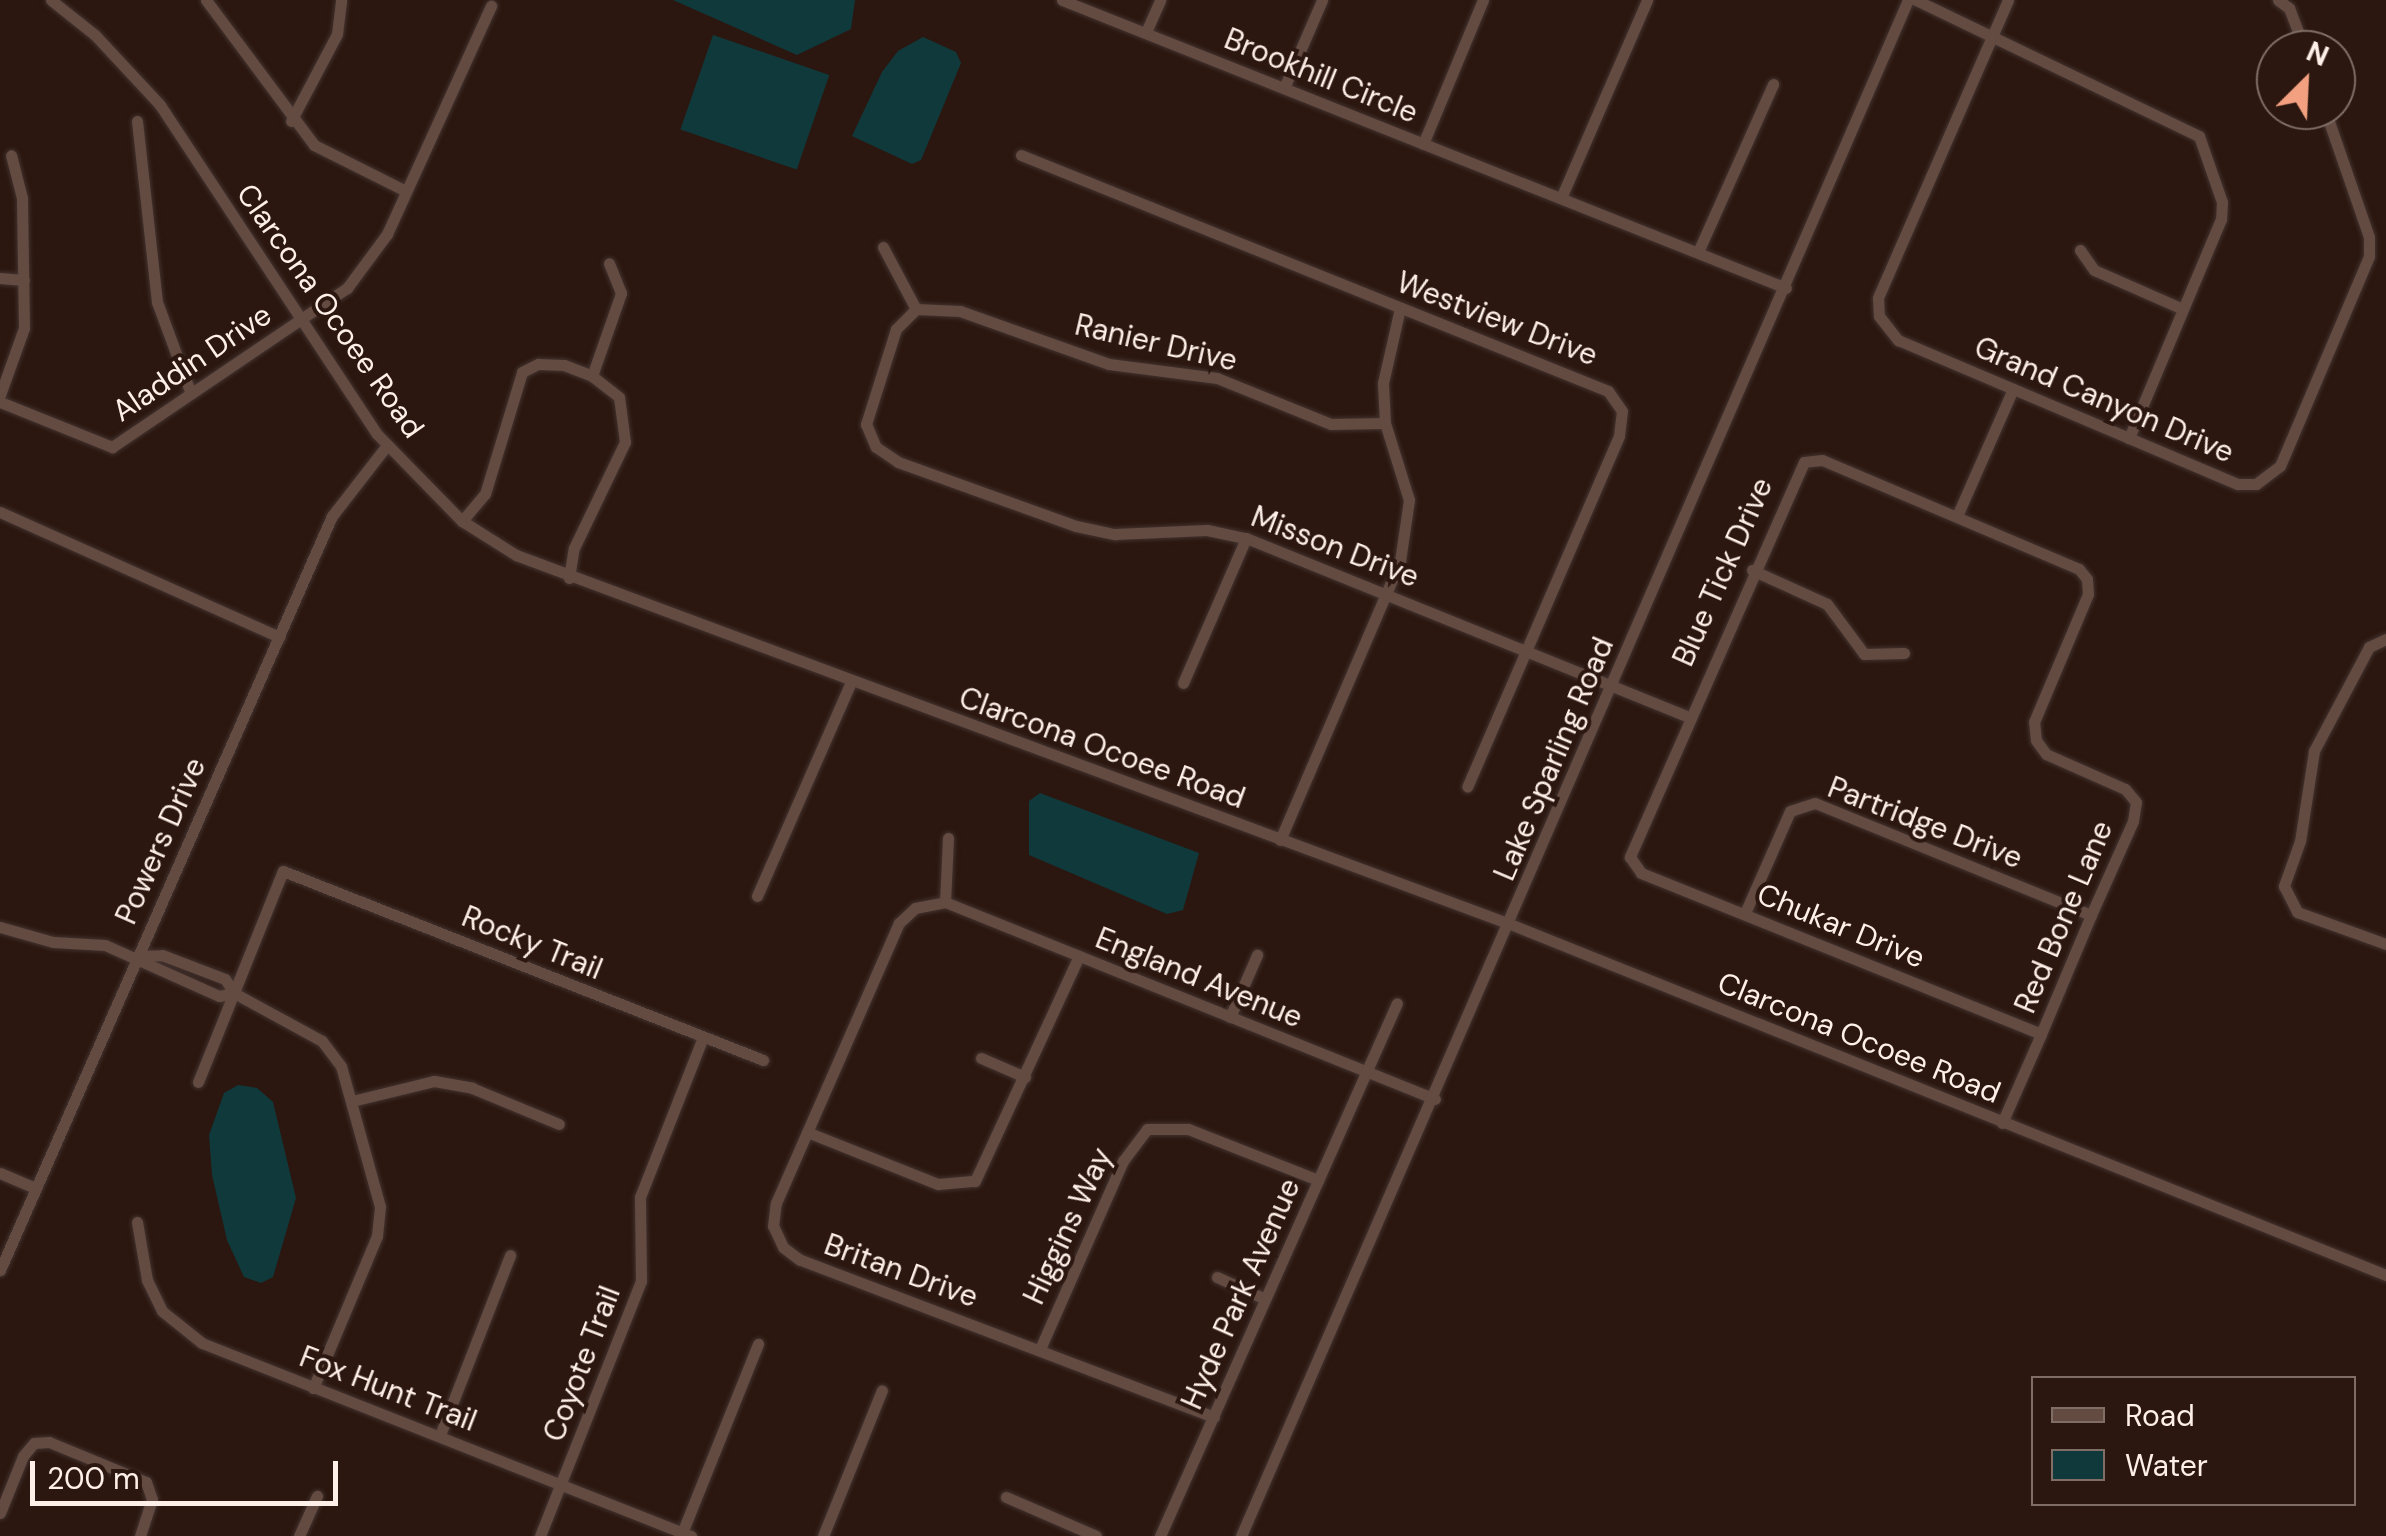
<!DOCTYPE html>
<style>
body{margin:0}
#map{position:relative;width:2386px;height:1536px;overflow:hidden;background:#2b170f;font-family:"DM Sans",sans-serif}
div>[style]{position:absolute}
.water>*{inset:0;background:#10393c;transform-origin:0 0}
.roads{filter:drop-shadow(0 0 2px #42322f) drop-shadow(0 0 2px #42322f)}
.minor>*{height:11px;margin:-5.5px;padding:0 5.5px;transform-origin:5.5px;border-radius:5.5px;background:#634b42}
span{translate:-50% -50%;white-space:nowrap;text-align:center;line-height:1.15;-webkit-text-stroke:8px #2b170f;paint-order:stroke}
.street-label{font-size:30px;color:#feefe9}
.legend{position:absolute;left:2031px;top:1376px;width:325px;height:130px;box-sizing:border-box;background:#2b170f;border:2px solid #7f6d66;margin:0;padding:12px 18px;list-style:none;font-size:30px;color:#feefe9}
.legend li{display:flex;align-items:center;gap:20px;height:50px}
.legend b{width:50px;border:2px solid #7f6d66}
.north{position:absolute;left:2256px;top:30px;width:100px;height:100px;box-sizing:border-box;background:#2b170f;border:2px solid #7f6d66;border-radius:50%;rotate:24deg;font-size:28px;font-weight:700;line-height:40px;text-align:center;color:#feefe9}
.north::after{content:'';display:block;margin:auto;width:35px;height:45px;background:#f2a07f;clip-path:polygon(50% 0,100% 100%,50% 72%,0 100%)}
.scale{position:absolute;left:30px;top:1461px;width:308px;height:45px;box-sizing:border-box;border:5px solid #feefe9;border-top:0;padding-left:12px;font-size:30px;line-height:35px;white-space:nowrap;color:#feefe9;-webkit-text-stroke:8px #2b170f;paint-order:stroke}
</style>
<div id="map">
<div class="water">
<div style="clip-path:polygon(673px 0,855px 0,851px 29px,797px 55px)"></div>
<div style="left:713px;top:35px;width:123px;height:100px;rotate:19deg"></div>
<div style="clip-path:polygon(923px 37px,956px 52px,961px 63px,921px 160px,912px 164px,852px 136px,882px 72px,898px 51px)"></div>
<div style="clip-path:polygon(1040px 793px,1199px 853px,1183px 910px,1167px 914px,1029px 855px,1029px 801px)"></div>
<div style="clip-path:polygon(238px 1085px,257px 1088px,273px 1102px,296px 1198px,273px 1277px,261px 1283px,244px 1277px,227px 1240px,212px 1175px,209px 1135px,224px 1093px)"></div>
</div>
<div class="roads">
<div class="minor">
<div style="left:51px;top:0;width:56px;rotate:38.5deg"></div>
<div style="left:95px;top:35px;width:96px;rotate:47.1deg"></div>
<div style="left:160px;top:105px;width:394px;rotate:56.6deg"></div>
<div style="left:377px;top:434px;width:122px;rotate:45.7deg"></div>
<div style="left:462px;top:521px;width:64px;rotate:32.2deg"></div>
<div style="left:516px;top:555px;width:1060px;rotate:20.37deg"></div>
<div style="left:1510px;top:924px;width:944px;rotate:21.84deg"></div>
<div style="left:206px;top:0;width:181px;rotate:53.3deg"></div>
<div style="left:314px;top:145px;width:103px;rotate:26.6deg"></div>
<div style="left:1062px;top:0;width:779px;rotate:21.69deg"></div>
<div style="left:1916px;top:0;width:314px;rotate:25.7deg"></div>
<div style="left:2199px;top:136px;width:70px;rotate:70.8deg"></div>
<div style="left:2222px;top:202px;width:17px;rotate:93deg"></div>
<div style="left:2221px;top:219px;width:238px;rotate:112.8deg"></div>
<div style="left:2008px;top:0;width:325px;rotate:113.6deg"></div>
<div style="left:1878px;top:298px;width:18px;rotate:87deg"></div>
<div style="left:1879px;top:316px;width:31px;rotate:52deg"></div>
<div style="left:1898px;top:340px;width:369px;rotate:23deg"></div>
<div style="left:2238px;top:484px;width:18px"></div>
<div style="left:2256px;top:484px;width:30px;rotate:-37deg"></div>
<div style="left:2280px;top:466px;width:228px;rotate:-67deg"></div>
<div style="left:2369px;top:256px;width:19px;rotate:-90deg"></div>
<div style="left:2369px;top:237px;width:134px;rotate:-109.1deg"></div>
<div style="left:2278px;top:0;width:14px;rotate:36deg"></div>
<div style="left:2289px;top:8px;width:45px;rotate:69.1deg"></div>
<div style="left:1146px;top:32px;width:35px;rotate:-66deg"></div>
<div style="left:1284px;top:88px;width:96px;rotate:-66.6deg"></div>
<div style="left:137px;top:121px;width:182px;rotate:83.7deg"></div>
<div style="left:157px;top:302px;width:95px;rotate:69.7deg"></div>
<div style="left:291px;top:121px;width:98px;rotate:-62.1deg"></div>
<div style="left:337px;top:34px;width:34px;rotate:-83deg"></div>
<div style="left:1423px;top:144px;width:156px;rotate:-67.4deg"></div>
<div style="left:1021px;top:155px;width:633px;rotate:21.9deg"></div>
<div style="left:1608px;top:391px;width:24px;rotate:55deg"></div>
<div style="left:1622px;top:411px;width:25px;rotate:97deg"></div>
<div style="left:1619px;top:436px;width:382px;rotate:113.4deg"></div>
<div style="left:1561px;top:198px;width:216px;rotate:-66.5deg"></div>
<div style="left:883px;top:247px;width:70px;rotate:62deg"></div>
<div style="left:2080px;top:250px;width:24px;rotate:55deg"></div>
<div style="left:2094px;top:270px;width:97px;rotate:23.7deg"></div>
<div style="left:1698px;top:252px;width:184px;rotate:-65.9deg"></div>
<div style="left:0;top:278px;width:24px;rotate:5deg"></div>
<div style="left:916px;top:309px;width:28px;rotate:135deg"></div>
<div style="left:896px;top:329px;width:100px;rotate:107.5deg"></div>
<div style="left:866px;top:424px;width:25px;rotate:67deg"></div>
<div style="left:876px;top:447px;width:27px;rotate:34deg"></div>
<div style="left:898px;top:462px;width:189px;rotate:19.8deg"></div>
<div style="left:1076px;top:526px;width:40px;rotate:12deg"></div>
<div style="left:1115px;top:534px;width:92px;rotate:-2.5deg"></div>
<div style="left:1207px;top:530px;width:40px;rotate:12deg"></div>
<div style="left:1246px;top:538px;width:476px;rotate:22deg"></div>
<div style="left:916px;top:309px;width:44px;rotate:2.6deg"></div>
<div style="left:960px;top:311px;width:158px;rotate:19.6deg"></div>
<div style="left:1109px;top:364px;width:109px;rotate:7.4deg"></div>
<div style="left:1217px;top:378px;width:123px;rotate:22deg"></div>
<div style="left:1331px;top:424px;width:54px;rotate:-1.1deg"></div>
<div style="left:0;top:395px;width:71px;rotate:-70.3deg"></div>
<div style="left:24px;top:328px;width:130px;rotate:-90.9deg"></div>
<div style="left:22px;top:198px;width:44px;rotate:-104.3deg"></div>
<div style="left:0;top:402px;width:121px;rotate:21.9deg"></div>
<div style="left:112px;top:447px;width:284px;rotate:-34.1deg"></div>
<div style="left:347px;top:288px;width:67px;rotate:-53.5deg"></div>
<div style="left:387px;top:234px;width:251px;rotate:-65.5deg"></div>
<div style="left:0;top:512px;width:306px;rotate:24.1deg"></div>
<div style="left:1957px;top:516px;width:139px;rotate:-66.2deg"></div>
<div style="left:462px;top:521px;width:35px;rotate:-50deg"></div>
<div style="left:485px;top:494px;width:127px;rotate:-73.1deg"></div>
<div style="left:522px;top:372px;width:18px;rotate:-27deg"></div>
<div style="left:538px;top:364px;width:26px;rotate:2deg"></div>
<div style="left:564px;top:365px;width:30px;rotate:21deg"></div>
<div style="left:1752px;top:570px;width:82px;rotate:24.4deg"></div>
<div style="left:1827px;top:604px;width:62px;rotate:53.5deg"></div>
<div style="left:1864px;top:654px;width:40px;rotate:-1.4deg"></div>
<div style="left:569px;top:578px;width:30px;rotate:-81deg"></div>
<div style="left:574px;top:548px;width:118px;rotate:-64.3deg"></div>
<div style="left:625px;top:442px;width:45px;rotate:-97.6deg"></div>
<div style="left:619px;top:397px;width:34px;rotate:-142deg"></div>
<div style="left:592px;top:376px;width:88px;rotate:-70.7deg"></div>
<div style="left:621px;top:293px;width:32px;rotate:-112deg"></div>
<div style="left:2386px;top:639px;width:19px;rotate:155deg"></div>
<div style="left:2369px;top:647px;width:118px;rotate:117.9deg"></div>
<div style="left:2314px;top:751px;width:91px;rotate:98.8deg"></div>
<div style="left:2300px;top:841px;width:48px;rotate:109.6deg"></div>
<div style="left:2284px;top:886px;width:29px;rotate:63deg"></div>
<div style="left:2297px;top:912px;width:95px;rotate:19.8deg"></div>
<div style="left:1183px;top:683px;width:158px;rotate:-66.5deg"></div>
<div style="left:1280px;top:840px;width:304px;rotate:-66.7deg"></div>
<div style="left:1400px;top:561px;width:62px;rotate:-81.6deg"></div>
<div style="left:1409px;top:500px;width:81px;rotate:-107.3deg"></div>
<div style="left:1385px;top:423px;width:40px;rotate:-92.9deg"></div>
<div style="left:1383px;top:383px;width:77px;rotate:-77.2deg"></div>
<div style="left:757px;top:896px;width:234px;rotate:-66.3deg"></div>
<div style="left:945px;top:902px;width:64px;rotate:-87.3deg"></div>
<div style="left:1745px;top:913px;width:111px;rotate:-66.2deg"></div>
<div style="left:1790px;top:811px;width:26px;rotate:-18deg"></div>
<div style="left:1815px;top:803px;width:298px;rotate:22.1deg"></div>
<div style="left:0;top:927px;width:55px;rotate:15.8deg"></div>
<div style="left:53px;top:942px;width:52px;rotate:3.3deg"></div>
<div style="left:105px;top:945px;width:125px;rotate:24.1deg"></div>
<div style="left:219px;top:996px;width:15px;rotate:-11deg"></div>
<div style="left:138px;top:956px;width:24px;rotate:-2deg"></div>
<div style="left:162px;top:955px;width:67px;rotate:20.9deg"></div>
<div style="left:225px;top:979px;width:17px;rotate:57deg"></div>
<div style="left:234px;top:993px;width:100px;rotate:28.6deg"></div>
<div style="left:322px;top:1041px;width:31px;rotate:53deg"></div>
<div style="left:341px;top:1066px;width:146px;rotate:74.5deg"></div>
<div style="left:380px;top:1207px;width:29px;rotate:96deg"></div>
<div style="left:377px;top:1236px;width:165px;rotate:112.8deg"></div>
<div style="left:1230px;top:1017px;width:68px;rotate:-66.5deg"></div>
<div style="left:981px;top:1058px;width:48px;rotate:23.4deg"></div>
<div style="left:198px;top:1082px;width:227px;rotate:-68.1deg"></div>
<div style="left:283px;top:871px;width:516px;rotate:21.49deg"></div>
<div style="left:352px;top:1101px;width:84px;rotate:-13.7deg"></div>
<div style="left:434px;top:1081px;width:39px;rotate:10deg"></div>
<div style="left:472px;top:1088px;width:94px;rotate:22.5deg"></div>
<div style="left:2002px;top:1123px;width:97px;rotate:-66.3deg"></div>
<div style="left:2041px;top:1034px;width:129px;rotate:-67.2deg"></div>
<div style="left:2091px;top:915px;width:103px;rotate:-65.9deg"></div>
<div style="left:2133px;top:821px;width:19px;rotate:-81deg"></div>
<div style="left:2136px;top:802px;width:17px;rotate:-130deg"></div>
<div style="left:2125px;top:789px;width:86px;rotate:-156.1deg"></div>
<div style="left:2046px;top:754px;width:17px;rotate:-126deg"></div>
<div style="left:2036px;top:740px;width:18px;rotate:-96deg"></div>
<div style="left:2034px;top:722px;width:139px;rotate:-67.1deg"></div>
<div style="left:2088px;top:594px;width:15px;rotate:-94deg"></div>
<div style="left:2087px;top:579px;width:13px;rotate:-129deg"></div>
<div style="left:2079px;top:569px;width:279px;rotate:-157deg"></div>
<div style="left:1822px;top:460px;width:18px;rotate:174deg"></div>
<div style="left:1804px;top:462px;width:432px;rotate:113.8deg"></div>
<div style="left:1630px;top:857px;width:19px;rotate:55deg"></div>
<div style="left:1641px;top:873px;width:431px;rotate:21.9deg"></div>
<div style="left:807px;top:1132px;width:141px;rotate:21.7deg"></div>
<div style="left:938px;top:1184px;width:37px;rotate:-5deg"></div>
<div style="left:975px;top:1181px;width:248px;rotate:-65.2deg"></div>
<div style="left:0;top:1173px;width:39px;rotate:23deg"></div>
<div style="left:137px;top:1222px;width:59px;rotate:80.2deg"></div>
<div style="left:147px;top:1280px;width:34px;rotate:64deg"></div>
<div style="left:162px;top:1311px;width:51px;rotate:38.7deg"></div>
<div style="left:202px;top:1343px;width:526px;rotate:21.54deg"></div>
<div style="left:0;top:1270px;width:824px;rotate:-66.24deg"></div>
<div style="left:332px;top:516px;width:90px;rotate:-52.2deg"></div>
<div style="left:1217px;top:1277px;width:53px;rotate:24.6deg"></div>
<div style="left:1040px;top:1349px;width:206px;rotate:-66.2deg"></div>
<div style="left:1123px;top:1161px;width:40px;rotate:-53deg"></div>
<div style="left:1147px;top:1129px;width:41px"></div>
<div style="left:1188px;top:1129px;width:140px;rotate:21.4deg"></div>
<div style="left:1214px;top:1417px;width:443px;rotate:-159.2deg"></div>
<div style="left:800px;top:1260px;width:21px;rotate:-143deg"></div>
<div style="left:783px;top:1247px;width:23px;rotate:-115deg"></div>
<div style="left:773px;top:1226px;width:23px;rotate:-83deg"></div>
<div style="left:776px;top:1203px;width:306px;rotate:-66.3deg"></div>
<div style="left:899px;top:923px;width:22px;rotate:-43deg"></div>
<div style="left:915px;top:908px;width:31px;rotate:-11deg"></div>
<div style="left:945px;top:902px;width:528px;rotate:21.9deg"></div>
<div style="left:440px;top:1435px;width:193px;rotate:-68.7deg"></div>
<div style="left:1006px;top:1497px;width:98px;rotate:23.4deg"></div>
<div style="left:0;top:1513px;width:61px;rotate:-68deg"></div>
<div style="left:23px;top:1456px;width:17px;rotate:-50deg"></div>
<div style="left:34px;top:1443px;width:15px;rotate:-4deg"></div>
<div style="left:49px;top:1442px;width:105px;rotate:22.4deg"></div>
<div style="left:146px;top:1482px;width:18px;rotate:71deg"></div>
<div style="left:152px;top:1499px;width:39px;rotate:108deg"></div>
<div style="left:682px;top:1533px;width:204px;rotate:-68.1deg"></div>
<div style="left:299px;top:1536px;width:44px;rotate:-65.8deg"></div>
<div style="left:540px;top:1536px;width:274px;rotate:-68.4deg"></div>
<div style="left:641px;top:1281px;width:84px;rotate:-90.7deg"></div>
<div style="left:640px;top:1197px;width:172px;rotate:-68.5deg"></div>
<div style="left:823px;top:1536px;width:157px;rotate:-68deg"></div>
<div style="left:1160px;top:1536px;width:583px;rotate:-66.03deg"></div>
<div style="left:1241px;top:1536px;width:1675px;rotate:-66.53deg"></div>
</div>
</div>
<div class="street-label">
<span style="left:1321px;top:76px;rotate:22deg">Brookhill Circle</span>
<span style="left:330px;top:311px;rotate:55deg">Clarcona Ocoee Road</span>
<span style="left:1497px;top:319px;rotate:21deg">Westview Drive</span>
<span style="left:1156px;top:343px;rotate:13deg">Ranier Drive</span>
<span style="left:192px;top:363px;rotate:-34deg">Aladdin Drive</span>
<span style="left:2104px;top:400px;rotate:23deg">Grand Canyon Drive</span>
<span style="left:1335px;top:547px;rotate:21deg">Misson Drive</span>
<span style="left:1723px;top:572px;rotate:-66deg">Blue Tick Drive</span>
<span style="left:1102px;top:748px;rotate:20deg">Clarcona Ocoee Road</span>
<span style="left:1554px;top:759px;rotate:-67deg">Lake Sparling Road</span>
<span style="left:1925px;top:823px;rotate:21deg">Partridge Drive</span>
<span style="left:161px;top:841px;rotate:-66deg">Powers Drive</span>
<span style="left:2064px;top:917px;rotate:-67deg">Red Bone Lane</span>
<span style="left:1841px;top:926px;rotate:22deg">Chukar Drive</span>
<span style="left:532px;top:943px;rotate:22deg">Rocky Trail</span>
<span style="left:1199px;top:978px;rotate:22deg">England Avenue</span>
<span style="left:1859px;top:1038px;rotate:22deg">Clarcona Ocoee Road</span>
<span style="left:1068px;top:1226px;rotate:-65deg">Higgins Way</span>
<span style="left:901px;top:1271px;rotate:20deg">Britan Drive</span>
<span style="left:1241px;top:1294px;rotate:-66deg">Hyde Park Avenue</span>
<span style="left:582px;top:1364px;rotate:-69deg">Coyote Trail</span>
<span style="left:388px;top:1389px;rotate:21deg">Fox Hunt Trail</span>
</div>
<ul class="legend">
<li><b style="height:12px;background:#634b42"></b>Road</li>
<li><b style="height:28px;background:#10393c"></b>Water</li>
</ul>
<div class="north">N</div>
<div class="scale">200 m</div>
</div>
